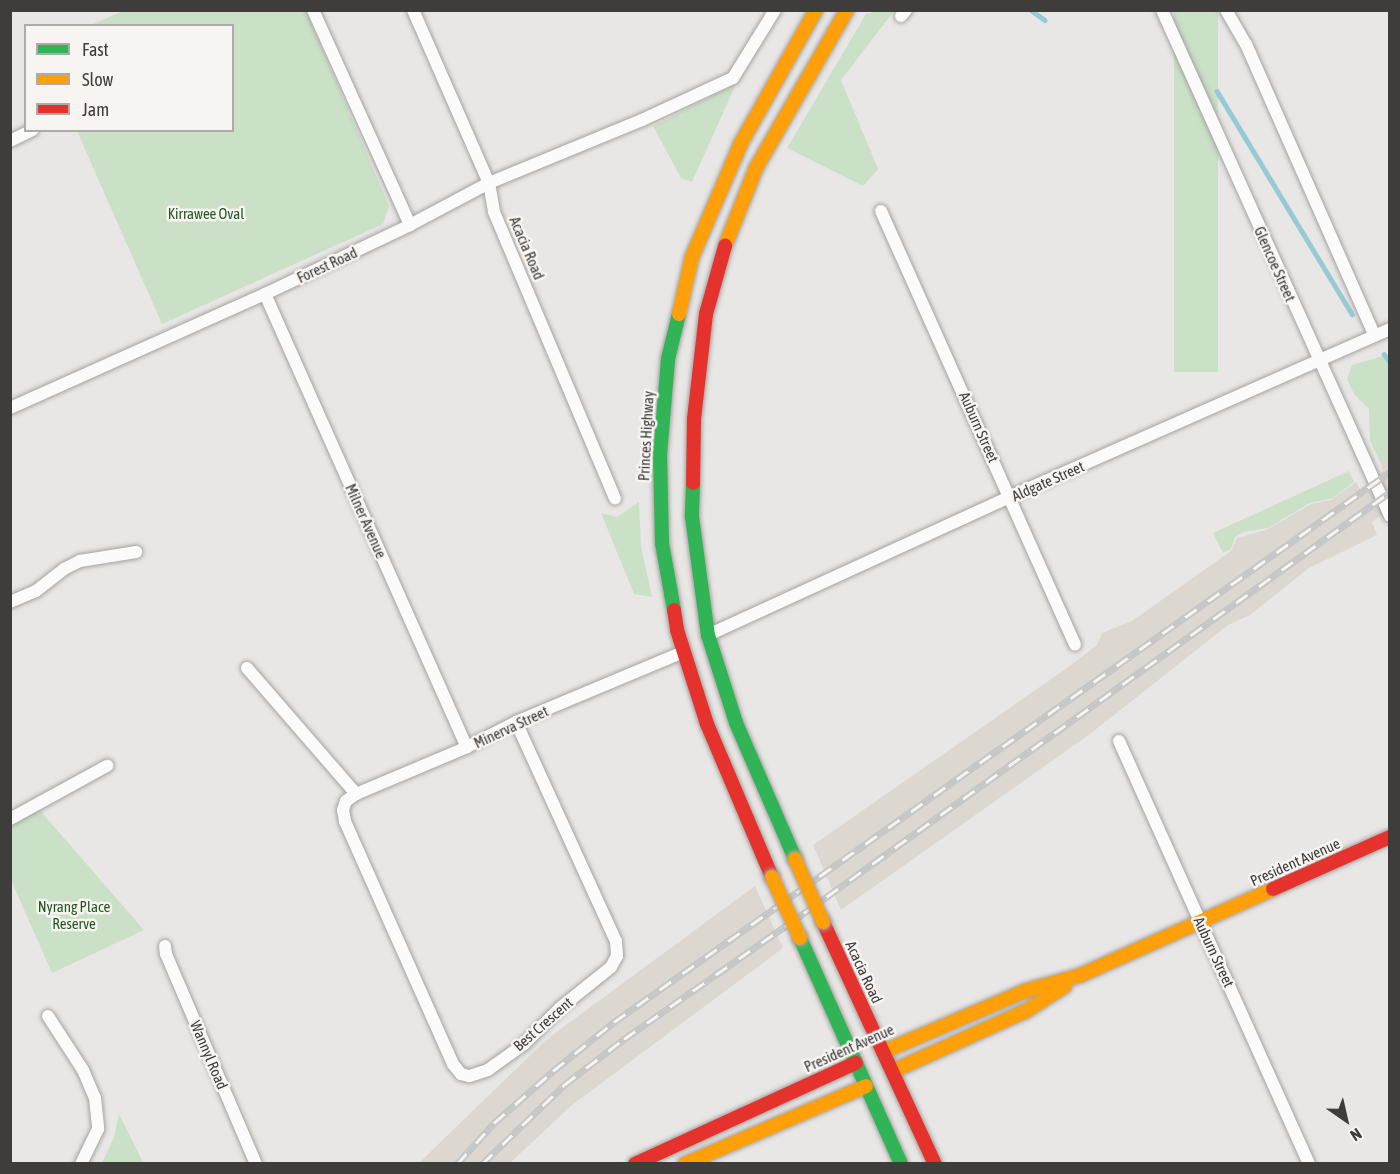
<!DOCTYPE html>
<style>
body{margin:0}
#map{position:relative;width:1400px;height:1174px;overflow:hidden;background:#e9e7e5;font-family:"Asap Condensed",sans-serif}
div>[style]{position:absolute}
.built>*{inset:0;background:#dcd7d1}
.green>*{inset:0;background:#cae0c7;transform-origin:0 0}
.stream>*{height:4.5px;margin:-2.25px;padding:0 2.25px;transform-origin:2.25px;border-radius:2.25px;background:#97cad4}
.roads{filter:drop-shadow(0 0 2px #a4a3a1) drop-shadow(0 0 2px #a4a3a1)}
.street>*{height:12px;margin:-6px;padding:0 6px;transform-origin:6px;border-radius:6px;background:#fcfbfb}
.fast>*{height:14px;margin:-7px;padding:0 7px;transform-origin:7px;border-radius:7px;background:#30b455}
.slow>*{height:14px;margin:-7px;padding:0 7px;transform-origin:7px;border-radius:7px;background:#ff9f0a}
.jam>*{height:14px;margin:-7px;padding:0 7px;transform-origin:7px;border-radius:7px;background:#e5322d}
.rail>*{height:7px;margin-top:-3.5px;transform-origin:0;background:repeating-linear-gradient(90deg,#f7f4f1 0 14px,#c6c6c6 0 28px);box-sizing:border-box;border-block:2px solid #c6c6c6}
.bridges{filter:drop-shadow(0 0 2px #a4a3a1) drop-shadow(0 0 2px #a4a3a1)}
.slow-bridge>*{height:14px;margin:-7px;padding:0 7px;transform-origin:7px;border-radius:7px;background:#ff9f0a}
span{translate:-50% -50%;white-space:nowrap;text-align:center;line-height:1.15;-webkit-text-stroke:5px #f7f4f1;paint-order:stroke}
.park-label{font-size:15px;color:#225a21}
.street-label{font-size:15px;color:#3e3d3c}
.frame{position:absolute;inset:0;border:12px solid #3e3d3c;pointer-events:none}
.legend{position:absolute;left:24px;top:24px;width:210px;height:108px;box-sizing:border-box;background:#f7f4f1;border:2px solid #adaba9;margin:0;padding:8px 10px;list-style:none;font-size:18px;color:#3e3d3c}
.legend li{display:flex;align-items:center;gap:12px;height:30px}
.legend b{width:30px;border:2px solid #adaba9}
.north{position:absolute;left:1316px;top:1090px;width:60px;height:60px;-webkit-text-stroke:4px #f7f4f1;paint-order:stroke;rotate:146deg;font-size:16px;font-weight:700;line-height:24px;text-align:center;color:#3e3d3c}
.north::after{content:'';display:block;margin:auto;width:21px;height:27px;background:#3e3d3c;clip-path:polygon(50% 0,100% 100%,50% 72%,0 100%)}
</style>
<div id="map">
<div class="built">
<div style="clip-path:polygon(1389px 423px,1389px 509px,1372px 522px,1377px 535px,1309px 568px,1250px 615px,1228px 625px,1090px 734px,841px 910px,813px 845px,1067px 668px,1097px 645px,1102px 633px,1132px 621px,1231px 551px,1237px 538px,1266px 530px,1311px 504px,1331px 500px,1356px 482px,1360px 489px,1383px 471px,1381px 464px)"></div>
<div style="clip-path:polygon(755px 886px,783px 948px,572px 1105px,510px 1163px,419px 1163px,547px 1039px)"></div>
</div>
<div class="green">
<div style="clip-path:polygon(123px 11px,306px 11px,389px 206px,383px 224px,162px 324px,77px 131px,232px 130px,232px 26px,91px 25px)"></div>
<div style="clip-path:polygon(878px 11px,894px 11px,841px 80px,878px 169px,863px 186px,787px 148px,866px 14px)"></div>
<div style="left:1174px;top:11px;width:44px;height:361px"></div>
<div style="clip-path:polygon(736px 84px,692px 182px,681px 178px,653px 126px)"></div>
<div style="clip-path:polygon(1389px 354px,1389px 458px,1381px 464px,1370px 440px,1369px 409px,1354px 394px,1347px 379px,1352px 365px)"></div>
<div style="clip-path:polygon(1349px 471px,1354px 482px,1333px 498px,1310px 503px,1268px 528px,1243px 532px,1235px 537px,1231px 549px,1223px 553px,1213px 533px)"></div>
<div style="clip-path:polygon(639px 502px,641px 547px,652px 597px,634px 594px,601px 513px,617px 517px)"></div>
<div style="clip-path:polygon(37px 807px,144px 930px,52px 973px,11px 880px,10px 819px)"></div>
<div style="clip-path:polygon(119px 1114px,138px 1152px,143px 1163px,102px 1163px,114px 1137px)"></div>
</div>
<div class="stream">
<div style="left:1031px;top:10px;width:17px;rotate:36deg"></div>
<div style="left:1217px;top:91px;width:261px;rotate:58.8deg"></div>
<div style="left:1384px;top:354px;width:10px;rotate:53deg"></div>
</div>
<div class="roads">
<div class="street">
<div style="left:313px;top:10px;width:236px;rotate:65.7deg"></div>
<div style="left:413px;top:10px;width:189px;rotate:66.3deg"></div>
<div style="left:489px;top:183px;width:29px;rotate:80deg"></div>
<div style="left:494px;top:212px;width:311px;rotate:67.1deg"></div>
<div style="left:1162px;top:10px;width:555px;rotate:65.74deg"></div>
<div style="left:1226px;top:10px;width:39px;rotate:60deg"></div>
<div style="left:1246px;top:44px;width:319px;rotate:66.2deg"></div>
<div style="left:901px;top:16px;width:8px;rotate:-50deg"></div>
<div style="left:10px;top:141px;width:25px;rotate:-26deg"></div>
<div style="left:881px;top:211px;width:475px;rotate:65.9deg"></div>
<div style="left:265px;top:294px;width:496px;rotate:66deg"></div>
<div style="left:10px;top:408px;width:279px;rotate:-24.1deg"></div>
<div style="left:265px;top:294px;width:161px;rotate:-25.4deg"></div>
<div style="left:410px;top:225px;width:89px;rotate:-28deg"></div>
<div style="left:489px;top:183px;width:165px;rotate:-22.4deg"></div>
<div style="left:642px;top:120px;width:100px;rotate:-24.8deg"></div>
<div style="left:733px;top:78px;width:80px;rotate:-58.3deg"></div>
<div style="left:10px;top:602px;width:28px;rotate:-23deg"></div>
<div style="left:36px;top:591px;width:36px;rotate:-38deg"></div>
<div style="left:64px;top:569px;width:18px;rotate:-27deg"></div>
<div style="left:80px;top:561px;width:57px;rotate:-9.1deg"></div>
<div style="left:708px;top:635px;width:331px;rotate:-24.6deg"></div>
<div style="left:1009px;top:497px;width:416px;rotate:-23.8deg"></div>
<div style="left:247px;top:668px;width:167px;rotate:49.1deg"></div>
<div style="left:516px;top:722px;width:241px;rotate:65.5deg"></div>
<div style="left:616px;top:941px;width:15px;rotate:86deg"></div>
<div style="left:617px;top:956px;width:13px;rotate:119deg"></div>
<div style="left:611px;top:967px;width:65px;rotate:141.2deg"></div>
<div style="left:560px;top:1008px;width:51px;rotate:135deg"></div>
<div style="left:524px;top:1044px;width:44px;rotate:144.2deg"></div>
<div style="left:488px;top:1070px;width:20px;rotate:162deg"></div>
<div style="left:469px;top:1076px;width:8px;rotate:-166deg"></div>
<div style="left:461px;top:1074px;width:13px;rotate:-129deg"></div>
<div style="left:453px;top:1064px;width:266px;rotate:-114deg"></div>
<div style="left:345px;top:821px;width:11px;rotate:-100deg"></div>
<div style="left:343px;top:810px;width:9px;rotate:-72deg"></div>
<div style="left:346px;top:801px;width:12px;rotate:-35deg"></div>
<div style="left:356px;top:794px;width:121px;rotate:-22.9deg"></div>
<div style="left:467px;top:747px;width:55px;rotate:-27deg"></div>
<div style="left:516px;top:722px;width:181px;rotate:-22.7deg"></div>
<div style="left:1119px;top:741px;width:464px;rotate:65.8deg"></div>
<div style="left:10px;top:819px;width:111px;rotate:-28.7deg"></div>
<div style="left:165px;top:946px;width:8px;rotate:83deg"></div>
<div style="left:166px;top:954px;width:228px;rotate:66.8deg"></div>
<div style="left:48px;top:1016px;width:64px;rotate:57.1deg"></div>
<div style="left:83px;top:1070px;width:30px;rotate:67deg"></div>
<div style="left:95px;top:1098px;width:31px;rotate:84deg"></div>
<div style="left:98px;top:1129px;width:39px;rotate:116deg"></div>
</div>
<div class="fast">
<div style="left:693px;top:483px;width:34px;rotate:92deg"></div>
<div style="left:692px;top:517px;width:119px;rotate:82.3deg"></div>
<div style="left:708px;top:635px;width:92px;rotate:72.3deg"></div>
<div style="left:736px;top:723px;width:148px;rotate:66.5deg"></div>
<div style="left:674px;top:610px;width:68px;rotate:-100.2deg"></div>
<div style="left:662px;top:543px;width:88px;rotate:-91.3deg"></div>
<div style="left:660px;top:455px;width:96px;rotate:-85.2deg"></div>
<div style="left:668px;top:359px;width:46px;rotate:-76.3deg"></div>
<div style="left:800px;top:938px;width:248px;rotate:65.9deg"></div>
</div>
<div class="slow">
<div style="left:725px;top:246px;width:84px;rotate:-68.3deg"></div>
<div style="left:756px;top:168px;width:182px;rotate:-60.1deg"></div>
<div style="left:679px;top:314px;width:58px;rotate:-77.2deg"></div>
<div style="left:692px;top:257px;width:124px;rotate:-66.7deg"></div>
<div style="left:741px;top:143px;width:153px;rotate:-60.6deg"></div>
<div style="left:883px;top:1052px;width:155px;rotate:-23.2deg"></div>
<div style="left:1025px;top:991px;width:58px;rotate:-15.9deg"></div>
<div style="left:1081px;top:975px;width:210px;rotate:-24.1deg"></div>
<div style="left:893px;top:1071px;width:146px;rotate:-24.3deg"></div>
<div style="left:1026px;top:1011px;width:46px;rotate:-32.7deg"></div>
<div style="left:685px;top:1164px;width:197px;rotate:-23.3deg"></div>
</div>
<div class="jam">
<div style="left:693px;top:483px;width:64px;rotate:-89.1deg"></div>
<div style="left:694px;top:419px;width:106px;rotate:-83.5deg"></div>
<div style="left:706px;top:314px;width:71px;rotate:-74.4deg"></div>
<div style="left:674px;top:610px;width:20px;rotate:81deg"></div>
<div style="left:677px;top:630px;width:99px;rotate:72.3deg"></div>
<div style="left:707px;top:724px;width:166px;rotate:67deg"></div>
<div style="left:1273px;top:889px;width:128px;rotate:-24deg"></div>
<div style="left:823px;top:922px;width:267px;rotate:65.2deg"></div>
<div style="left:635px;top:1164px;width:243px;rotate:-24.6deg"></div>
</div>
</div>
<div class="rail">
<div style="left:457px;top:1164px;width:55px;rotate:-47.9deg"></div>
<div style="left:494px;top:1123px;width:79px;rotate:-41.4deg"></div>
<div style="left:553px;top:1071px;width:78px;rotate:-38.8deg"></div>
<div style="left:614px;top:1022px;width:951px;rotate:-35.33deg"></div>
<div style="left:482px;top:1164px;width:114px;rotate:-43.9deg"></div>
<div style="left:564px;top:1085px;width:76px;rotate:-37.5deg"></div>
<div style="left:624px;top:1039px;width:220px;rotate:-35deg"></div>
<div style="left:804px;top:913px;width:722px;rotate:-35.69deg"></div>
</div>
<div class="bridges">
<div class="slow-bridge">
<div style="left:795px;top:859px;width:69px;rotate:66deg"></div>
<div style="left:772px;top:877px;width:67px;rotate:65.3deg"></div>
</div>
</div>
<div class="park-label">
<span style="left:206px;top:214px">Kirrawee Oval</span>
<span style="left:74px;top:915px">Nyrang Place<br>Reserve</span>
</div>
<div class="street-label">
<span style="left:527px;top:248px;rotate:67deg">Acacia Road</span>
<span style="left:1275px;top:264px;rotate:66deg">Glencoe Street</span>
<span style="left:327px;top:265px;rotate:-25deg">Forest Road</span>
<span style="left:979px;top:427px;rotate:66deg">Auburn Street</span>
<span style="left:646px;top:436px;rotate:-87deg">Princes Highway</span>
<span style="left:1048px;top:481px;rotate:-24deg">Aldgate Street</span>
<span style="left:366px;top:521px;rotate:66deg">Milner Avenue</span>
<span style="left:511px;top:727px;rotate:-25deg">Minerva Street</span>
<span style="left:1295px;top:862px;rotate:-24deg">President Avenue</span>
<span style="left:1214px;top:952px;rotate:65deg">Auburn Street</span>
<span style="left:864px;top:972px;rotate:65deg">Acacia Road</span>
<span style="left:543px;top:1024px;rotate:-41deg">Best Crescent</span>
<span style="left:849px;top:1048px;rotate:-24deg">President Avenue</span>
<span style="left:209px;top:1055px;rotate:67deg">Wannyl Road</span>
</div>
<div class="frame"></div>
<ul class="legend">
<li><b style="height:8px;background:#30b455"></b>Fast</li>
<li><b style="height:8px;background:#ff9f0a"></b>Slow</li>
<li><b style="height:8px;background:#e5322d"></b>Jam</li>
</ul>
<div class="north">N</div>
</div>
